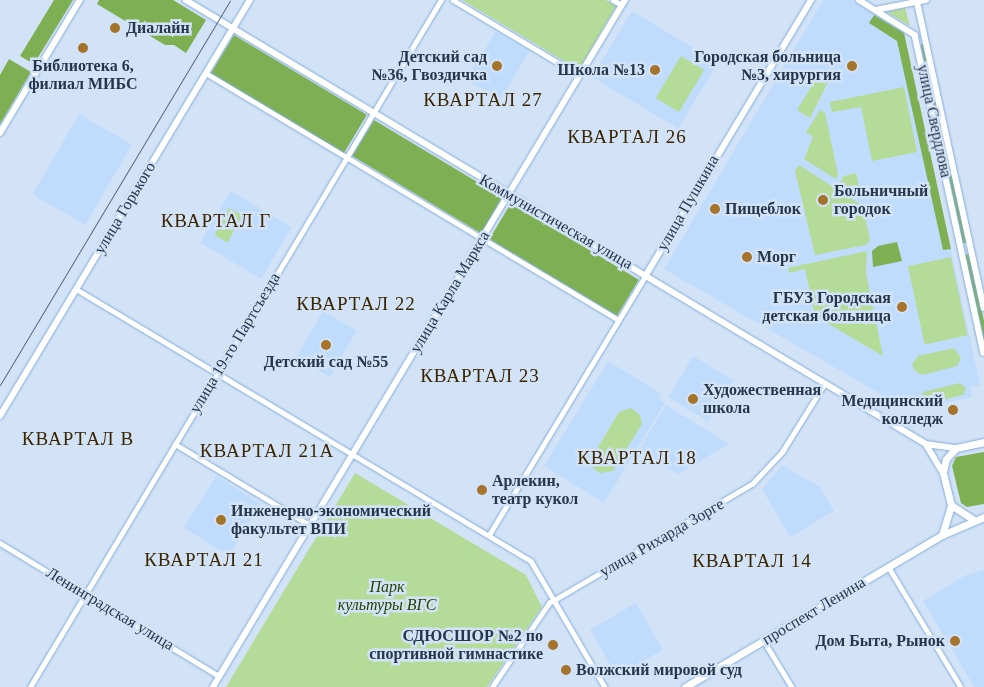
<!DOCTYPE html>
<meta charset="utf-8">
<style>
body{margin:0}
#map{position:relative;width:984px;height:687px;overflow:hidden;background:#d2e3f7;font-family:Georgia,serif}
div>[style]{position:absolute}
.built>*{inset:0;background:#c0dcfd;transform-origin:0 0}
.green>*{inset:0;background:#b5db99;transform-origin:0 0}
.forest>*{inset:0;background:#7eb053;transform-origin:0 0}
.roads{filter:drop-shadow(0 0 1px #83acdb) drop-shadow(0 0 1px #83acdb)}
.street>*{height:4.5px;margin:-2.25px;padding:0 2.25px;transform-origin:2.25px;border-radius:2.25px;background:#fff}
.secondary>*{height:5.5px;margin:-2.75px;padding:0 2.75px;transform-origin:2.75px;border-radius:2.75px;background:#fff}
.primary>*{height:7px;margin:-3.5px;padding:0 3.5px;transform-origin:3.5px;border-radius:3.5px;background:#fff}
.tram>*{height:1px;margin:-0.5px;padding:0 0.5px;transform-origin:0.5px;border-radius:0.5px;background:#57687c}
.dots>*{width:14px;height:14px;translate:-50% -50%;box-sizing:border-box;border:2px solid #d2e3f7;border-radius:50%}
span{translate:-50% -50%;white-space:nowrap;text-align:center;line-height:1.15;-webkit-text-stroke:5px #d2e3f7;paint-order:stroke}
.poi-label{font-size:16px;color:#26374a;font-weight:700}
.left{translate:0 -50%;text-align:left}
.right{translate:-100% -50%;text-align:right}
.street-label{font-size:16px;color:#26374a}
.park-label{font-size:16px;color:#244300;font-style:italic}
.quarter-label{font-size:19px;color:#3c2501;letter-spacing:1px}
</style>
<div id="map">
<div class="built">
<div style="clip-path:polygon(823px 0,851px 0,904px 32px,980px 385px,970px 387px,972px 397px,925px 407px,909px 398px,903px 407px,664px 269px)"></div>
<div style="left:632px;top:11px;width:100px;height:77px;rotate:31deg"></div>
<div style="left:496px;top:31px;width:39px;height:57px;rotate:31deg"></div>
<div style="left:79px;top:114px;width:61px;height:93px;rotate:30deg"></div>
<div style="left:231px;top:191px;width:71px;height:60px;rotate:31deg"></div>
<div style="left:323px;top:311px;width:39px;height:54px;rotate:30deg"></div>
<div style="left:693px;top:356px;width:47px;height:48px;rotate:31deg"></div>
<div style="clip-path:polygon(608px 361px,662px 394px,659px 399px,665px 403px,604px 503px,544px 466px)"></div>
<div style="clip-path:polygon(666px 405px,729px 444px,678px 474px,638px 451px)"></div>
<div style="clip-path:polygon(782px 465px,820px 487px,834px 511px,790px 537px,762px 489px)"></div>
<div style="left:216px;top:476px;width:53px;height:61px;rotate:32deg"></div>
<div style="clip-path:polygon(984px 570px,984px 687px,974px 687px,923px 601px,966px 575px)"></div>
<div style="left:636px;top:603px;width:54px;height:53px;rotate:60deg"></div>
</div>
<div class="green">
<div style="clip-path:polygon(462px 0,606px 0,616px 6px,579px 70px)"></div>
<div style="clip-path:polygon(905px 8px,910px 26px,887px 12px)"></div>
<div style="left:681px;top:56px;width:27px;height:49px;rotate:31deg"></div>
<div style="clip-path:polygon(822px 69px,828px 82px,810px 118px,797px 110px)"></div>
<div style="clip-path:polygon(904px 87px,917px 152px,872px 161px,861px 107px,832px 112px,830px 102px)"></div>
<div style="clip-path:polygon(820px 110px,825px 113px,838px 174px,836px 179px,804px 159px,813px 137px,806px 132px)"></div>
<div style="clip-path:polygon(799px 165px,863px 206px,870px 241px,865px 245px,815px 255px,795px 171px)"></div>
<div style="clip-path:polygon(856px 173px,861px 195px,840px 182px,844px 176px)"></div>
<div style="left:229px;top:208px;width:15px;height:31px;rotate:28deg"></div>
<div style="clip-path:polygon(867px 251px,866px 273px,883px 356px,815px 316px,805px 269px,789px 273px,788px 268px)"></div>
<div style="left:951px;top:257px;width:80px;height:44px;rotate:78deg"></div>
<div style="clip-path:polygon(954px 348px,961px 358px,957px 366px,922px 375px,914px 370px,912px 364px,918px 356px)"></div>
<div style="clip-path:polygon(960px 383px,966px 388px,963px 395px,926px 404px,920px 399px,923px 392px)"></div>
<div style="clip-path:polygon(631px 408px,640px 415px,642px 424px,613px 471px,600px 473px,593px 468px,591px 459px,619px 412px)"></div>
<div style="clip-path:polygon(355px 473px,526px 575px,542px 607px,487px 687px,226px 687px)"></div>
</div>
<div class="forest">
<div style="clip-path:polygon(54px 0,73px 0,34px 64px,20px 56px)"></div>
<div style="clip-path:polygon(99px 0,173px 0,206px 20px,186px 53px,174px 45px,165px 45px,97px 4px)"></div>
<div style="clip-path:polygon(874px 15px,904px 33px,951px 249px,943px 250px,897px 41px,869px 23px)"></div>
<div style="left:234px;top:35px;width:155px;height:45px;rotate:31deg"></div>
<div style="clip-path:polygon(924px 43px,967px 243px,963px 243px,921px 45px)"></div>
<div style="clip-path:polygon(9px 59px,31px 72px,0 124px,0 75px)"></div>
<div style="left:374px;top:120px;width:150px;height:42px;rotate:31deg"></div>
<div style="left:511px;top:203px;width:149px;height:42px;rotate:31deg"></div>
<div style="clip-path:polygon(897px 242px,902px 261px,873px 267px,872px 251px,878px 246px)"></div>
<div style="clip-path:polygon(969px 254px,984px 321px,984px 340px,965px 255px)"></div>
<div style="clip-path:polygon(984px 452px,984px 504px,967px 507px,961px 503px,952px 466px,956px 457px)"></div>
</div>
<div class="roads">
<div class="street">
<div style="left:453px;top:0;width:147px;rotate:30.8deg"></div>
<div style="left:613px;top:0;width:10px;rotate:29deg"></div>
<div style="left:206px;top:73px;width:481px;rotate:30.9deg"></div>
<div style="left:76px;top:289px;width:530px;rotate:30.87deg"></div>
<div style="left:531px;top:561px;width:146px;rotate:59.6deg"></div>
<div style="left:175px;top:444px;width:157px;rotate:31deg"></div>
<div style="left:489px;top:535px;width:304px;rotate:-58.9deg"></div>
<div style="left:0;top:543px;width:256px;rotate:31.3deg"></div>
<div style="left:888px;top:566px;width:141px;rotate:58.9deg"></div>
<div style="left:764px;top:641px;width:54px;rotate:58.7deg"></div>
<div style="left:30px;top:687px;width:801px;rotate:-59.11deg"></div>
<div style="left:492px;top:687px;width:102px;rotate:-55.8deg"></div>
<div style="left:549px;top:603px;width:235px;rotate:-30.4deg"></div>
<div style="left:752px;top:484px;width:44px;rotate:-46.8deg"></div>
<div style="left:782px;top:452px;width:81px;rotate:-58.1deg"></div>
</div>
<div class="secondary">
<div style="left:186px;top:0;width:863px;rotate:30.96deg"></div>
<div style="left:926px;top:444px;width:30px;rotate:8deg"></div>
<div style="left:859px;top:0;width:66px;rotate:32deg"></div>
<div style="left:915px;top:35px;width:325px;rotate:77.8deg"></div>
<div style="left:917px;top:0;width:315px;rotate:77.7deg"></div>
<div style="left:876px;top:10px;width:51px;rotate:-11.3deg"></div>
<div style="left:0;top:133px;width:155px;rotate:-59deg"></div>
<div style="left:646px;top:275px;width:321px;rotate:-59deg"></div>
<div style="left:0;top:416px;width:485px;rotate:-59deg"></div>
<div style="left:926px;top:444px;width:33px;rotate:59deg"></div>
<div style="left:213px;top:687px;width:801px;rotate:-59.05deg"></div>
</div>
<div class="primary">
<div style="left:974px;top:520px;width:27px;rotate:-147deg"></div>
<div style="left:951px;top:505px;width:34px;rotate:-104deg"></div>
<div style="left:943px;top:472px;width:13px;rotate:-77deg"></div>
<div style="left:946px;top:459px;width:15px;rotate:-48deg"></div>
<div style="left:956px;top:448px;width:29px;rotate:-12deg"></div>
<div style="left:942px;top:535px;width:31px;rotate:-73deg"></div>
<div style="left:685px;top:687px;width:299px;rotate:-30.6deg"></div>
<div style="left:942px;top:535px;width:46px;rotate:-23.2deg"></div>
</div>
</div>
<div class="tram">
<div style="left:0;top:385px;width:448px;rotate:-59.1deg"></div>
</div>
<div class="dots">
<div style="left:115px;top:28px;background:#a6732a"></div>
<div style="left:83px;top:48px;background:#a6732a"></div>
<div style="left:497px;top:66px;background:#a6732a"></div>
<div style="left:852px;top:66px;background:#a6732a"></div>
<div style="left:655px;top:70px;background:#a6732a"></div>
<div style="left:823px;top:200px;background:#a6732a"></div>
<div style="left:715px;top:209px;background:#a6732a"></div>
<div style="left:747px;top:257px;background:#a6732a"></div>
<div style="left:902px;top:307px;background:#a6732a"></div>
<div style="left:326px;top:345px;background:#a6732a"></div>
<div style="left:693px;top:399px;background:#a6732a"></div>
<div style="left:953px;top:410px;background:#a6732a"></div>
<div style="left:482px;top:490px;background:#a6732a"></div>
<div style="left:221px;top:520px;background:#a6732a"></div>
<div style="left:955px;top:641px;background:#a6732a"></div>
<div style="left:553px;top:645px;background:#a6732a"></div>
<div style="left:566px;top:670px;background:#a6732a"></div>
</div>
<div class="poi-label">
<span class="left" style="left:126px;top:28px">Диалайн</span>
<span class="right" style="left:487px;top:66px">Детский сад<br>№36, Гвоздичка</span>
<span class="right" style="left:841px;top:66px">Городская больница<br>№3, хирургия</span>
<span style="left:83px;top:75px">Библиотека 6,<br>филиал МИБС</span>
<span class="right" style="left:645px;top:70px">Школа №13</span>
<span class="left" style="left:834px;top:200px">Больничный<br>городок</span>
<span class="left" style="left:725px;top:209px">Пищеблок</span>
<span class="left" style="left:757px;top:257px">Морг</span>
<span class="right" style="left:891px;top:307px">ГБУЗ Городская<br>детская больница</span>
<span style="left:326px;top:362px">Детский сад №55</span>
<span class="left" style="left:703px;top:399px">Художественная<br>школа</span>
<span class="right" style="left:943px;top:410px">Медицинский<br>колледж</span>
<span class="left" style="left:492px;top:490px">Арлекин,<br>театр кукол</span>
<span class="left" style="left:231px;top:520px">Инженерно-экономический<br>факультет ВПИ</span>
<span class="right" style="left:543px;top:645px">СДЮСШОР №2 по<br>спортивной гимнастике</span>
<span class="right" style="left:945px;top:641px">Дом Быта, Рынок</span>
<span class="left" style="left:576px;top:670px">Волжский мировой суд</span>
</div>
<div class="street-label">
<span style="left:934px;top:121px;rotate:78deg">улица Свердлова</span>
<span style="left:688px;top:203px;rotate:-60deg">улица Пушкина</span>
<span style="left:125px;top:208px;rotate:-59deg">улица Горького</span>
<span style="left:556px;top:222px;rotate:30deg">Коммунистическая улица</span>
<span style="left:450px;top:292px;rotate:-59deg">улица Карла Маркса</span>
<span style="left:235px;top:343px;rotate:-59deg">улица 19-го Партсъезда</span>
<span style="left:662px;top:538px;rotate:-30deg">улица Рихарда Зорге</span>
<span style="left:110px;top:609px;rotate:31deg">Ленинградская улица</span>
<span style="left:814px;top:611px;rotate:-31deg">проспект Ленина</span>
</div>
<div class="park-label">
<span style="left:387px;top:596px">Парк<br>культуры ВГС</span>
</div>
<div class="quarter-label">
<span style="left:483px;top:100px">КВАРТАЛ 27</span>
<span style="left:627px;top:137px">КВАРТАЛ 26</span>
<span style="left:216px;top:221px">КВАРТАЛ Г</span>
<span style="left:356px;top:304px">КВАРТАЛ 22</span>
<span style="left:480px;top:376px">КВАРТАЛ 23</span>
<span style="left:78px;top:439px">КВАРТАЛ В</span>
<span style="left:267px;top:451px">КВАРТАЛ 21А</span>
<span style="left:637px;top:458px">КВАРТАЛ 18</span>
<span style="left:204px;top:560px">КВАРТАЛ 21</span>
<span style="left:752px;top:561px">КВАРТАЛ 14</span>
</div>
</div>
